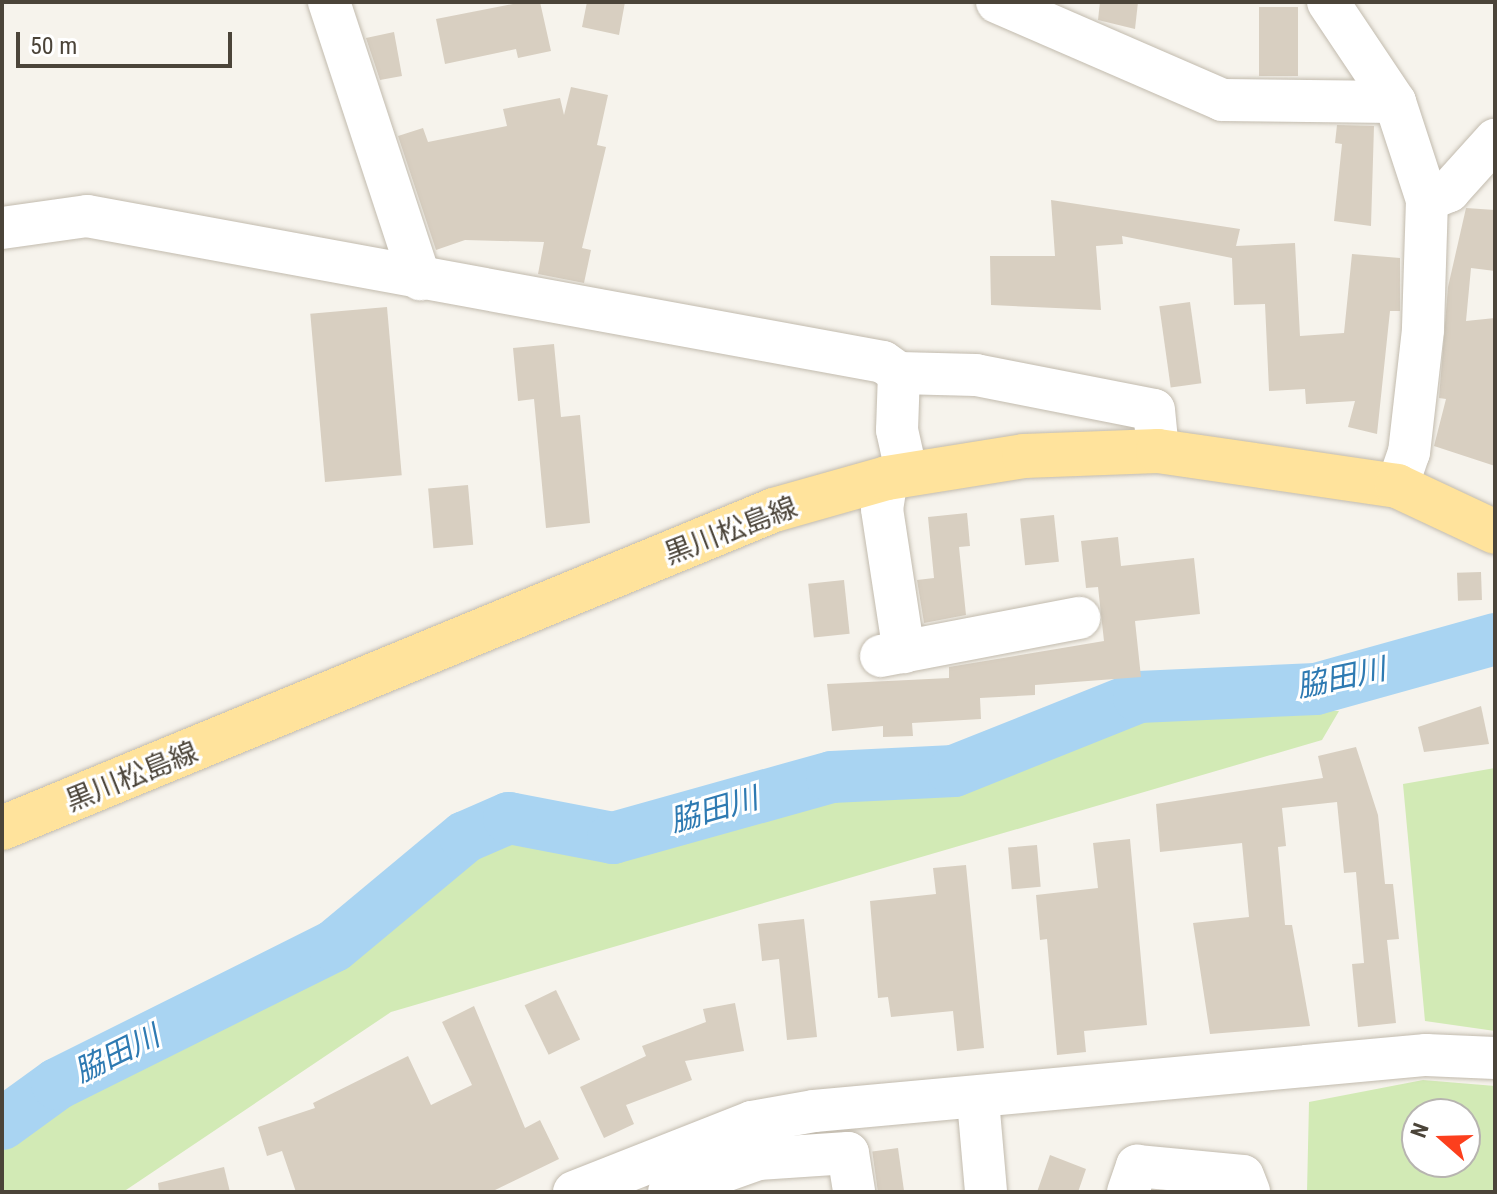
<!DOCTYPE html>
<meta charset="utf-8">
<style>
body{margin:0}
#map{position:relative;width:1497px;height:1194px;overflow:hidden;background:#f6f3ec;font-family:"Roboto Condensed","Noto Sans JP",sans-serif}
div>[style]{position:absolute}
.green>*{inset:0;background:#d2eab5}
.river>*{height:52px;margin:-26px;padding:0 26px;transform-origin:26px;border-radius:26px;background:#a9d4f2}
.building>*{inset:0;background:#d8cfc1;transform-origin:0 0}
.roads{filter:drop-shadow(0 0 2px #c2bbae) drop-shadow(0 0 2px #c2bbae)}
.minor>*{height:42px;margin:-21px;padding:0 21px;transform-origin:21px;border-radius:21px;background:#fff}
.major>*{height:44px;margin:-22px;padding:0 22px;transform-origin:22px;border-radius:22px;background:#ffe39c}
span{translate:-50% -50%;white-space:nowrap;text-align:center;line-height:1.15;-webkit-text-stroke:6px #fff;paint-order:stroke}
.street-label{font-size:28px;color:#4b4439}
.water-label{font-size:30px;color:#2e7ab2;font-style:italic}
.frame{position:absolute;inset:0;border:4px solid #4b4439;pointer-events:none}
.north{position:absolute;left:1401px;top:1098px;width:80px;height:80px;box-sizing:border-box;background:#fff;border:2px solid #b7b4b0;border-radius:50%;rotate:290deg;font-size:22px;font-weight:700;line-height:32px;text-align:center;color:#4b4439}
.north::after{content:'';display:block;margin:auto;width:28px;height:36px;background:#fc3f1d;clip-path:polygon(50% 0,100% 100%,50% 72%,0 100%)}
.scale{position:absolute;left:16px;top:32px;width:216px;height:36px;box-sizing:border-box;border:4px solid #4b4439;border-top:0;padding-left:10px;font-size:24px;line-height:28px;white-space:nowrap;color:#4b4439;-webkit-text-stroke:6px #fff;paint-order:stroke}
</style>
<div id="map">
<div class="green">
<div style="clip-path:polygon(1139px 707px,1339px 711px,1322px 740px,391px 1012px,123px 1192px,2px 1192px,2px 1138px,61px 1094px,341px 953px,500px 828px,603px 849px)"></div>
<div style="clip-path:polygon(1495px 768px,1495px 1031px,1425px 1021px,1403px 784px)"></div>
<div style="clip-path:polygon(evenodd,1423px 1080px,1495px 1086px,1495px 1192px,1307px 1192px,1309px 1102px,1423px 1080px,1417px 1114px,1465px 1114px,1465px 1162px,1417px 1162px,1417px 1114px)"></div>
</div>
<div class="river">
<div style="left:2px;top:1124px;width:68px;rotate:-36deg"></div>
<div style="left:57px;top:1084px;width:309px;rotate:-26.5deg"></div>
<div style="left:334px;top:946px;width:170px;rotate:-39.8deg"></div>
<div style="left:465px;top:837px;width:48px;rotate:-23.4deg"></div>
<div style="left:509px;top:818px;width:106px;rotate:10.9deg"></div>
<div style="left:613px;top:838px;width:227px;rotate:-15.6deg"></div>
<div style="left:832px;top:777px;width:122px;rotate:-2.8deg"></div>
<div style="left:954px;top:771px;width:199px;rotate:-21.8deg"></div>
<div style="left:1139px;top:697px;width:177px;rotate:-2.6deg"></div>
<div style="left:1316px;top:689px;width:186px;rotate:-15.6deg"></div>
</div>
<div class="building">
<div style="clip-path:polygon(523px 2px,540px 2px,551px 51px,518px 58px,516px 49px,445px 64px,436px 19px)"></div>
<div style="clip-path:polygon(587px 2px,625px 2px,619px 35px,582px 27px)"></div>
<div style="clip-path:polygon(1100px 2px,1138px 2px,1135px 29px,1098px 20px)"></div>
<div style="left:1259px;top:7px;width:39px;height:69px"></div>
<div style="clip-path:polygon(394px 32px,402px 76px,380px 80px,366px 38px)"></div>
<div style="clip-path:polygon(571px 87px,608px 95px,597px 145px,606px 147px,582px 248px,591px 250px,584px 283px,538px 274px,544px 242px,465px 240px,436px 250px,398px 136px,423px 128px,428px 142px,507px 126px,503px 109px,560px 98px,564px 115px)"></div>
<div style="clip-path:polygon(1337px 125px,1374px 126px,1371px 226px,1334px 221px,1342px 144px,1335px 143px)"></div>
<div style="clip-path:polygon(1051px 200px,1240px 229px,1236px 246px,1295px 243px,1300px 336px,1344px 333px,1352px 254px,1400px 258px,1400px 311px,1390px 311px,1377px 434px,1348px 427px,1355px 401px,1306px 404px,1305px 389px,1269px 391px,1265px 304px,1234px 305px,1232px 258px,1122px 236px,1123px 244px,1096px 246px,1101px 310px,991px 305px,990px 256px,1055px 256px)"></div>
<div style="clip-path:polygon(1466px 208px,1495px 210px,1495px 271px,1471px 268px,1466px 321px,1495px 318px,1495px 466px,1434px 446px,1446px 399px,1439px 398px,1448px 287px)"></div>
<div style="left:1190px;top:302px;width:82px;height:31px;rotate:82deg"></div>
<div style="left:387px;top:307px;width:169px;height:77px;rotate:85deg"></div>
<div style="clip-path:polygon(554px 344px,561px 417px,580px 415px,590px 523px,546px 528px,534px 399px,518px 401px,513px 348px)"></div>
<div style="left:468px;top:485px;width:60px;height:40px;rotate:85deg"></div>
<div style="clip-path:polygon(967px 513px,970px 546px,959px 547px,966px 615px,924px 623px,917px 580px,934px 578px,928px 517px)"></div>
<div style="left:1054px;top:515px;width:47px;height:34px;rotate:84deg"></div>
<div style="clip-path:polygon(1118px 537px,1121px 566px,1194px 558px,1200px 614px,1135px 621px,1141px 677px,1035px 685px,1035px 695px,980px 698px,981px 719px,912px 723px,913px 736px,883px 737px,883px 726px,832px 731px,827px 684px,949px 678px,949px 667px,1104px 641px,1098px 587px,1086px 588px,1081px 541px)"></div>
<div style="left:1481px;top:572px;width:28px;height:24px;rotate:88deg"></div>
<div style="left:844px;top:580px;width:54px;height:36px;rotate:84deg"></div>
<div style="clip-path:polygon(1481px 706px,1489px 744px,1424px 752px,1418px 727px)"></div>
<div style="clip-path:polygon(1356px 747px,1378px 815px,1385px 884px,1393px 884px,1399px 939px,1387px 940px,1396px 1023px,1358px 1027px,1352px 964px,1364px 963px,1356px 872px,1344px 873px,1337px 802px,1282px 808px,1286px 846px,1278px 847px,1285px 925px,1292px 925px,1310px 1026px,1210px 1034px,1193px 923px,1249px 917px,1242px 843px,1160px 852px,1156px 804px,1323px 778px,1318px 756px)"></div>
<div style="clip-path:polygon(1130px 839px,1147px 1025px,1084px 1031px,1086px 1052px,1057px 1055px,1047px 939px,1040px 940px,1036px 895px,1098px 888px,1093px 843px)"></div>
<div style="left:1037px;top:845px;width:42px;height:29px;rotate:85deg"></div>
<div style="clip-path:polygon(966px 865px,984px 1048px,957px 1051px,953px 1011px,891px 1017px,888px 997px,878px 998px,870px 901px,936px 894px,933px 868px)"></div>
<div style="clip-path:polygon(804px 919px,817px 1037px,787px 1040px,779px 959px,762px 961px,758px 924px)"></div>
<div style="left:556px;top:990px;width:55px;height:35px;rotate:64deg"></div>
<div style="clip-path:polygon(735px 1003px,744px 1051px,685px 1061px,692px 1080px,626px 1105px,634px 1124px,604px 1138px,580px 1087px,646px 1056px,642px 1046px,706px 1022px,703px 1009px)"></div>
<div style="clip-path:polygon(474px 1006px,525px 1128px,540px 1120px,559px 1159px,491px 1192px,296px 1192px,282px 1151px,267px 1156px,258px 1127px,315px 1108px,313px 1103px,408px 1056px,431px 1105px,472px 1085px,442px 1022px)"></div>
<div style="left:898px;top:1148px;width:44px;height:26px;rotate:82deg"></div>
<div style="clip-path:polygon(1050px 1155px,1086px 1169px,1078px 1192px,1037px 1192px)"></div>
<div style="clip-path:polygon(224px 1167px,230px 1192px,159px 1192px,158px 1183px)"></div>
</div>
<div class="roads">
<div class="minor">
<div style="left:329px;top:2px;width:292px;rotate:71.8deg"></div>
<div style="left:997px;top:2px;width:245px;rotate:23.5deg"></div>
<div style="left:1222px;top:100px;width:173px;rotate:0.7deg"></div>
<div style="left:1328px;top:2px;width:120px;rotate:56.2deg"></div>
<div style="left:1395px;top:102px;width:103px;rotate:71.9deg"></div>
<div style="left:1427px;top:200px;width:130px;rotate:91.8deg"></div>
<div style="left:1423px;top:330px;width:123px;rotate:96.5deg"></div>
<div style="left:1409px;top:452px;width:36px;rotate:109deg"></div>
<div style="left:1427px;top:200px;width:24px;rotate:-22deg"></div>
<div style="left:1449px;top:191px;width:69px;rotate:-48deg"></div>
<div style="left:2px;top:228px;width:86px;rotate:-8deg"></div>
<div style="left:87px;top:216px;width:809px;rotate:10.39deg"></div>
<div style="left:883px;top:362px;width:19px;rotate:35deg"></div>
<div style="left:899px;top:373px;width:57px;rotate:92deg"></div>
<div style="left:897px;top:430px;width:46px;rotate:77.5deg"></div>
<div style="left:899px;top:373px;width:77px;rotate:1.5deg"></div>
<div style="left:976px;top:375px;width:181px;rotate:11.1deg"></div>
<div style="left:1154px;top:410px;width:41px;rotate:84.4deg"></div>
<div style="left:887px;top:478px;width:31px;rotate:99deg"></div>
<div style="left:882px;top:509px;width:145px;rotate:81.3deg"></div>
<div style="left:881px;top:656px;width:202px;rotate:-10.9deg"></div>
<div style="left:978px;top:1100px;width:92px;rotate:85deg"></div>
<div style="left:574px;top:1192px;width:191px;rotate:-21.5deg"></div>
<div style="left:752px;top:1122px;width:63px;rotate:-10.1deg"></div>
<div style="left:814px;top:1111px;width:615px;rotate:-5.23deg"></div>
<div style="left:1426px;top:1055px;width:69px;rotate:2.5deg"></div>
<div style="left:669px;top:1192px;width:39px;rotate:-21deg"></div>
<div style="left:708px;top:1192px;width:14px;rotate:-102deg"></div>
<div style="left:705px;top:1178px;width:56px;rotate:-19.7deg"></div>
<div style="left:758px;top:1159px;width:90px;rotate:-3.8deg"></div>
<div style="left:848px;top:1153px;width:39px;rotate:81deg"></div>
<div style="left:1128px;top:1192px;width:28px;rotate:-71deg"></div>
<div style="left:1137px;top:1166px;width:106px;rotate:5.4deg"></div>
<div style="left:1243px;top:1176px;width:17px;rotate:69deg"></div>
</div>
<div class="major">
<div style="left:2px;top:828px;width:835px;rotate:-22.39deg"></div>
<div style="left:774px;top:510px;width:117px;rotate:-15.8deg"></div>
<div style="left:887px;top:478px;width:139px;rotate:-9.1deg"></div>
<div style="left:1024px;top:456px;width:134px;rotate:-2.1deg"></div>
<div style="left:1158px;top:451px;width:242px;rotate:8.3deg"></div>
<div style="left:1397px;top:486px;width:108px;rotate:25.1deg"></div>
</div>
</div>
<div class="street-label">
<span style="left:731px;top:531px;rotate:-21deg">黒川松島線</span>
<span style="left:132px;top:777px;rotate:-22deg">黒川松島線</span>
</div>
<div class="water-label">
<span style="left:1341px;top:678px;rotate:-12deg">脇田川</span>
<span style="left:714px;top:810px;rotate:-16deg">脇田川</span>
<span style="left:117px;top:1054px;rotate:-26deg">脇田川</span>
</div>
<div class="frame"></div>
<div class="north">N</div>
<div class="scale">50 m</div>
</div>
